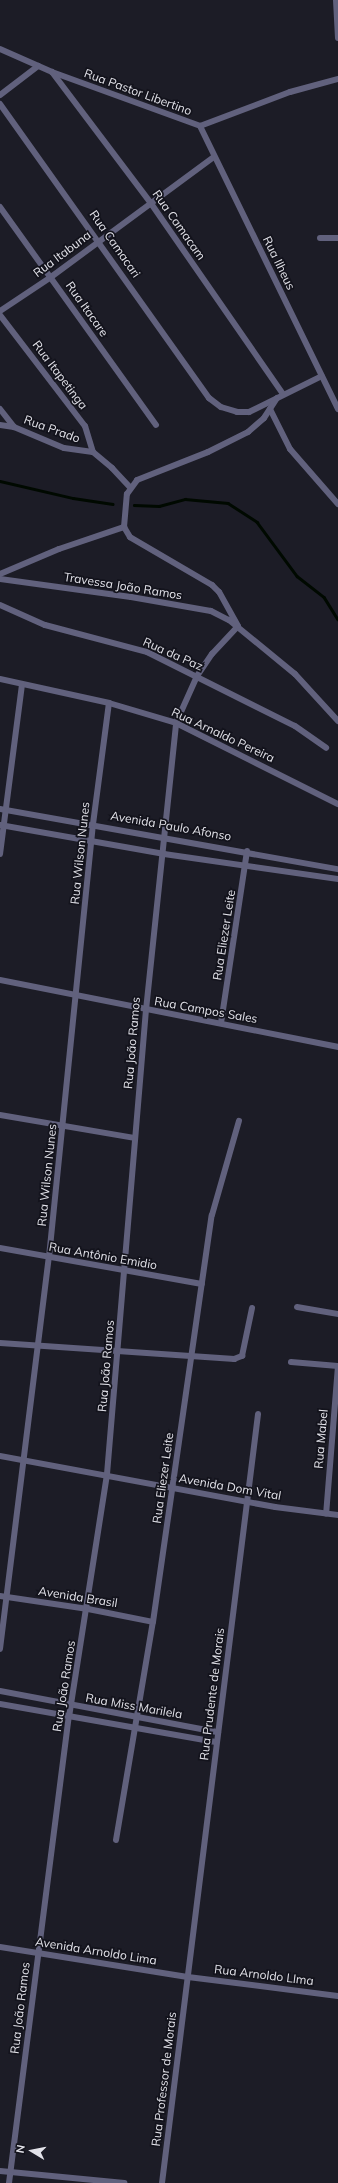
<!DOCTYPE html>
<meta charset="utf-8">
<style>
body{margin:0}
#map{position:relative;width:338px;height:2183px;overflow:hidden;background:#1c1c26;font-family:Mulish,sans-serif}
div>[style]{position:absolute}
.stream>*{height:2.5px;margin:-1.25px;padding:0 1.25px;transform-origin:1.25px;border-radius:1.25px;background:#000900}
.minor>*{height:6px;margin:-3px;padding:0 3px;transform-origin:3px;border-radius:3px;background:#61617d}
span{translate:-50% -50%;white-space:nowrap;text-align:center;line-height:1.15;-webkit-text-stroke:3.5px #13131c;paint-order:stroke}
.street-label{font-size:12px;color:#e2e2e9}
.north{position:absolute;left:12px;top:2131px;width:40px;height:40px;-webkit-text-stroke:3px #13131c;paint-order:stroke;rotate:280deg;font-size:11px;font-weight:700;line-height:16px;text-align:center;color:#e2e2e9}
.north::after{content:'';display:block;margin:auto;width:14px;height:18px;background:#e2e2e9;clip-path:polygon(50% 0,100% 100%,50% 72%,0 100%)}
</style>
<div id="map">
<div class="stream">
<div style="left:0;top:481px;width:75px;rotate:13.1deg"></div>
<div style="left:73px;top:498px;width:40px;rotate:8.5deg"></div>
<div style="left:134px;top:505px;width:25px;rotate:2deg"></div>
<div style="left:159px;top:506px;width:27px;rotate:-15deg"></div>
<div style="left:185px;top:499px;width:43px;rotate:5.3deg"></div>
<div style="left:228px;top:503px;width:35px;rotate:33deg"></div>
<div style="left:257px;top:522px;width:67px;rotate:53.5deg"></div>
<div style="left:297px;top:576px;width:34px;rotate:38deg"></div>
<div style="left:324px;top:597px;width:26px;rotate:58deg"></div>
</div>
<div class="minor">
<div style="left:336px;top:0;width:38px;rotate:87deg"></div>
<div style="left:0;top:49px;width:57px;rotate:23.9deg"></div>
<div style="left:52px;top:72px;width:158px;rotate:20deg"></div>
<div style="left:200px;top:126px;width:96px;rotate:-20.7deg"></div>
<div style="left:290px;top:92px;width:50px;rotate:-15.2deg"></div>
<div style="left:52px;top:72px;width:163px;rotate:53deg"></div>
<div style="left:150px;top:202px;width:234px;rotate:55.3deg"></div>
<div style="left:0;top:95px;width:48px;rotate:-37.3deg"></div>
<div style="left:0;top:104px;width:361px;rotate:54.6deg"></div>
<div style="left:209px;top:398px;width:15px;rotate:37deg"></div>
<div style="left:221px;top:407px;width:17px;rotate:17deg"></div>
<div style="left:237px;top:412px;width:12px"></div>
<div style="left:249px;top:412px;width:81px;rotate:-26.3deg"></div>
<div style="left:200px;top:126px;width:315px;rotate:64deg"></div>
<div style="left:0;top:207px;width:268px;rotate:54.4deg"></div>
<div style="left:320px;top:238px;width:18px"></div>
<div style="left:0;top:311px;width:61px;rotate:-33.7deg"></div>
<div style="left:51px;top:277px;width:202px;rotate:-36.4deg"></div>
<div style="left:0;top:315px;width:140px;rotate:52.6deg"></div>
<div style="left:85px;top:426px;width:27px;rotate:73deg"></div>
<div style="left:0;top:409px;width:23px;rotate:52deg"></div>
<div style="left:270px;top:409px;width:45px;rotate:63.4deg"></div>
<div style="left:290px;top:449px;width:73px;rotate:48.9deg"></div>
<div style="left:0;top:425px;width:14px;rotate:8deg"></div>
<div style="left:14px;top:427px;width:54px;rotate:22.8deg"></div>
<div style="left:64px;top:448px;width:29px;rotate:8deg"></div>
<div style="left:93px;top:452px;width:25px;rotate:40deg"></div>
<div style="left:112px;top:468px;width:26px;rotate:47deg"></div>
<div style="left:0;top:574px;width:64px;rotate:-23deg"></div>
<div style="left:59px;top:549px;width:69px;rotate:-18.7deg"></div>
<div style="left:0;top:579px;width:132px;rotate:7.8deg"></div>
<div style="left:131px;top:597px;width:81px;rotate:9.9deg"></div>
<div style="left:211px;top:611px;width:20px;rotate:27deg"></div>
<div style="left:229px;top:620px;width:85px;rotate:39.3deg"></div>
<div style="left:295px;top:674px;width:64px;rotate:47.5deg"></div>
<div style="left:0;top:605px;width:49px;rotate:24deg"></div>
<div style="left:45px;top:625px;width:106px;rotate:14.8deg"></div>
<div style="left:147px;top:652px;width:165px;rotate:26.6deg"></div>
<div style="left:295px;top:726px;width:38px;rotate:35deg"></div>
<div style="left:0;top:679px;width:112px;rotate:12.4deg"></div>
<div style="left:109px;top:703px;width:70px;rotate:16.6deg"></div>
<div style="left:176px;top:723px;width:181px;rotate:26.6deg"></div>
<div style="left:0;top:809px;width:343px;rotate:10.1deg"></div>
<div style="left:0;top:825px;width:167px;rotate:10deg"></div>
<div style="left:164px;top:854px;width:176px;rotate:8.2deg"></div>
<div style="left:0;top:854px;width:171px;rotate:-82.6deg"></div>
<div style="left:0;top:980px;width:345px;rotate:11.2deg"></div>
<div style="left:221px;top:1023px;width:174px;rotate:-81.4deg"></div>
<div style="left:0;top:1115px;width:136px;rotate:9.7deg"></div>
<div style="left:0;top:1248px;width:205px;rotate:10.1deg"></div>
<div style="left:297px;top:1307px;width:42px;rotate:9.7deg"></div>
<div style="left:0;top:1343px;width:235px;rotate:3.9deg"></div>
<div style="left:234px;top:1359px;width:9px;rotate:-21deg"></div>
<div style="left:242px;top:1356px;width:49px;rotate:-78.2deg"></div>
<div style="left:291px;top:1362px;width:47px;rotate:4.9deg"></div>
<div style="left:338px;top:1366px;width:148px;rotate:94.6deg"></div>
<div style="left:0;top:1456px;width:280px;rotate:10.5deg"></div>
<div style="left:275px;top:1507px;width:64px;rotate:7.2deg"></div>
<div style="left:0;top:1596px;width:89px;rotate:8.4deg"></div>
<div style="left:88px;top:1609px;width:66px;rotate:11.3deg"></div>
<div style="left:0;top:1649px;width:395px;rotate:-82.9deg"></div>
<div style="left:49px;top:1257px;width:435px;rotate:-84.2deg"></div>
<div style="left:93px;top:824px;width:122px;rotate:-82.5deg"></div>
<div style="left:0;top:1691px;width:222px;rotate:10.7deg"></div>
<div style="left:0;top:1704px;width:219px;rotate:10deg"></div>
<div style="left:116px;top:1840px;width:221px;rotate:-80.4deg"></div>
<div style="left:153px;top:1622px;width:411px;rotate:-81.8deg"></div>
<div style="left:212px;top:1215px;width:98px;rotate:-74deg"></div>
<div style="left:0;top:1947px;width:190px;rotate:9.1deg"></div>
<div style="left:188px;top:1977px;width:151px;rotate:7.2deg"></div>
<div style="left:0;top:2171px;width:125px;rotate:5.5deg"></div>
<div style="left:9px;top:2183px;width:470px;rotate:-82.7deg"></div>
<div style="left:69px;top:1717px;width:246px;rotate:-81.1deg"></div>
<div style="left:107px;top:1474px;width:466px;rotate:-85.2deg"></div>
<div style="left:146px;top:1010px;width:289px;rotate:-84deg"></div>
<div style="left:176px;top:723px;width:51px;rotate:-65.9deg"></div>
<div style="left:197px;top:676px;width:27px;rotate:-56deg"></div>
<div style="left:212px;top:654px;width:38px;rotate:-47deg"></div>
<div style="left:238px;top:626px;width:39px;rotate:-119deg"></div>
<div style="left:219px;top:592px;width:10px;rotate:-135deg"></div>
<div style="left:212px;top:585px;width:95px;rotate:-149.7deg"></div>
<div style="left:130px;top:537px;width:12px;rotate:-121deg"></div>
<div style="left:124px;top:527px;width:33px;rotate:-85deg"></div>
<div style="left:127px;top:494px;width:17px;rotate:-54deg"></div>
<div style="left:137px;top:480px;width:76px;rotate:-21.5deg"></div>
<div style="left:208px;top:452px;width:45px;rotate:-26.6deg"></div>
<div style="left:248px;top:432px;width:21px;rotate:-41deg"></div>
<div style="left:264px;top:418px;width:24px;rotate:-57deg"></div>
<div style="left:162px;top:2183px;width:775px;rotate:-82.88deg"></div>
</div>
<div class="street-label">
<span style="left:138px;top:92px;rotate:20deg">Rua Pastor Libertino</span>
<span style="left:179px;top:225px;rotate:55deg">Rua Camacam</span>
<span style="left:115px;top:244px;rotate:55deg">Rua Camacari</span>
<span style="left:62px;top:254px;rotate:-37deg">Rua Itabuna</span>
<span style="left:279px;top:263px;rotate:64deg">Rua Ilheus</span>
<span style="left:87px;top:309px;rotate:55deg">Rua Itacare</span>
<span style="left:60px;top:375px;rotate:53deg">Rua Itapetinga</span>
<span style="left:52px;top:429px;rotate:20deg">Rua Prado</span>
<span style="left:123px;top:586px;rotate:9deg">Travessa João Ramos</span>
<span style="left:173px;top:654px;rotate:24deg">Rua da Paz</span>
<span style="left:223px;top:735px;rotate:25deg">Rua Arnaldo Pereira</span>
<span style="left:171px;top:826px;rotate:10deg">Avenida Paulo Afonso</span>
<span style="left:80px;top:853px;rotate:-84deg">Rua Wilson Nunes</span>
<span style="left:224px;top:935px;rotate:-81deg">Rua Eliezer Leite</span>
<span style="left:206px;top:1010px;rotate:10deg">Rua Campos Sales</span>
<span style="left:132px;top:1043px;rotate:-85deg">Rua João Ramos</span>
<span style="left:47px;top:1175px;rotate:-84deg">Rua Wilson Nunes</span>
<span style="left:103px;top:1256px;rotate:10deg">Rua Antônio Emidio</span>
<span style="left:106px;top:1366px;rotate:-85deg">Rua João Ramos</span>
<span style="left:321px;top:1439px;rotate:-85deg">Rua Mabel</span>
<span style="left:163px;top:1478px;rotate:-82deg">Rua Eliezer Leite</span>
<span style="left:230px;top:1487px;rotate:10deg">Avenida Dom Vital</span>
<span style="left:78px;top:1597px;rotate:9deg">Avenida Brasil</span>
<span style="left:64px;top:1686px;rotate:-81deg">Rua João Ramos</span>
<span style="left:212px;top:1694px;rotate:-83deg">Rua Prudente de Morais</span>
<span style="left:134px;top:1706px;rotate:10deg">Rua Miss Marilela</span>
<span style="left:96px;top:1951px;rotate:9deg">Avenida Arnoldo Lima</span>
<span style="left:264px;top:1975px;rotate:7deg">Rua Arnoldo LIma</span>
<span style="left:20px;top:2008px;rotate:-83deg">Rua João Ramos</span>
<span style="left:164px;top:2079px;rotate:-83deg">Rua Professor de Morais</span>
</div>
<div class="north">N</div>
</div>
